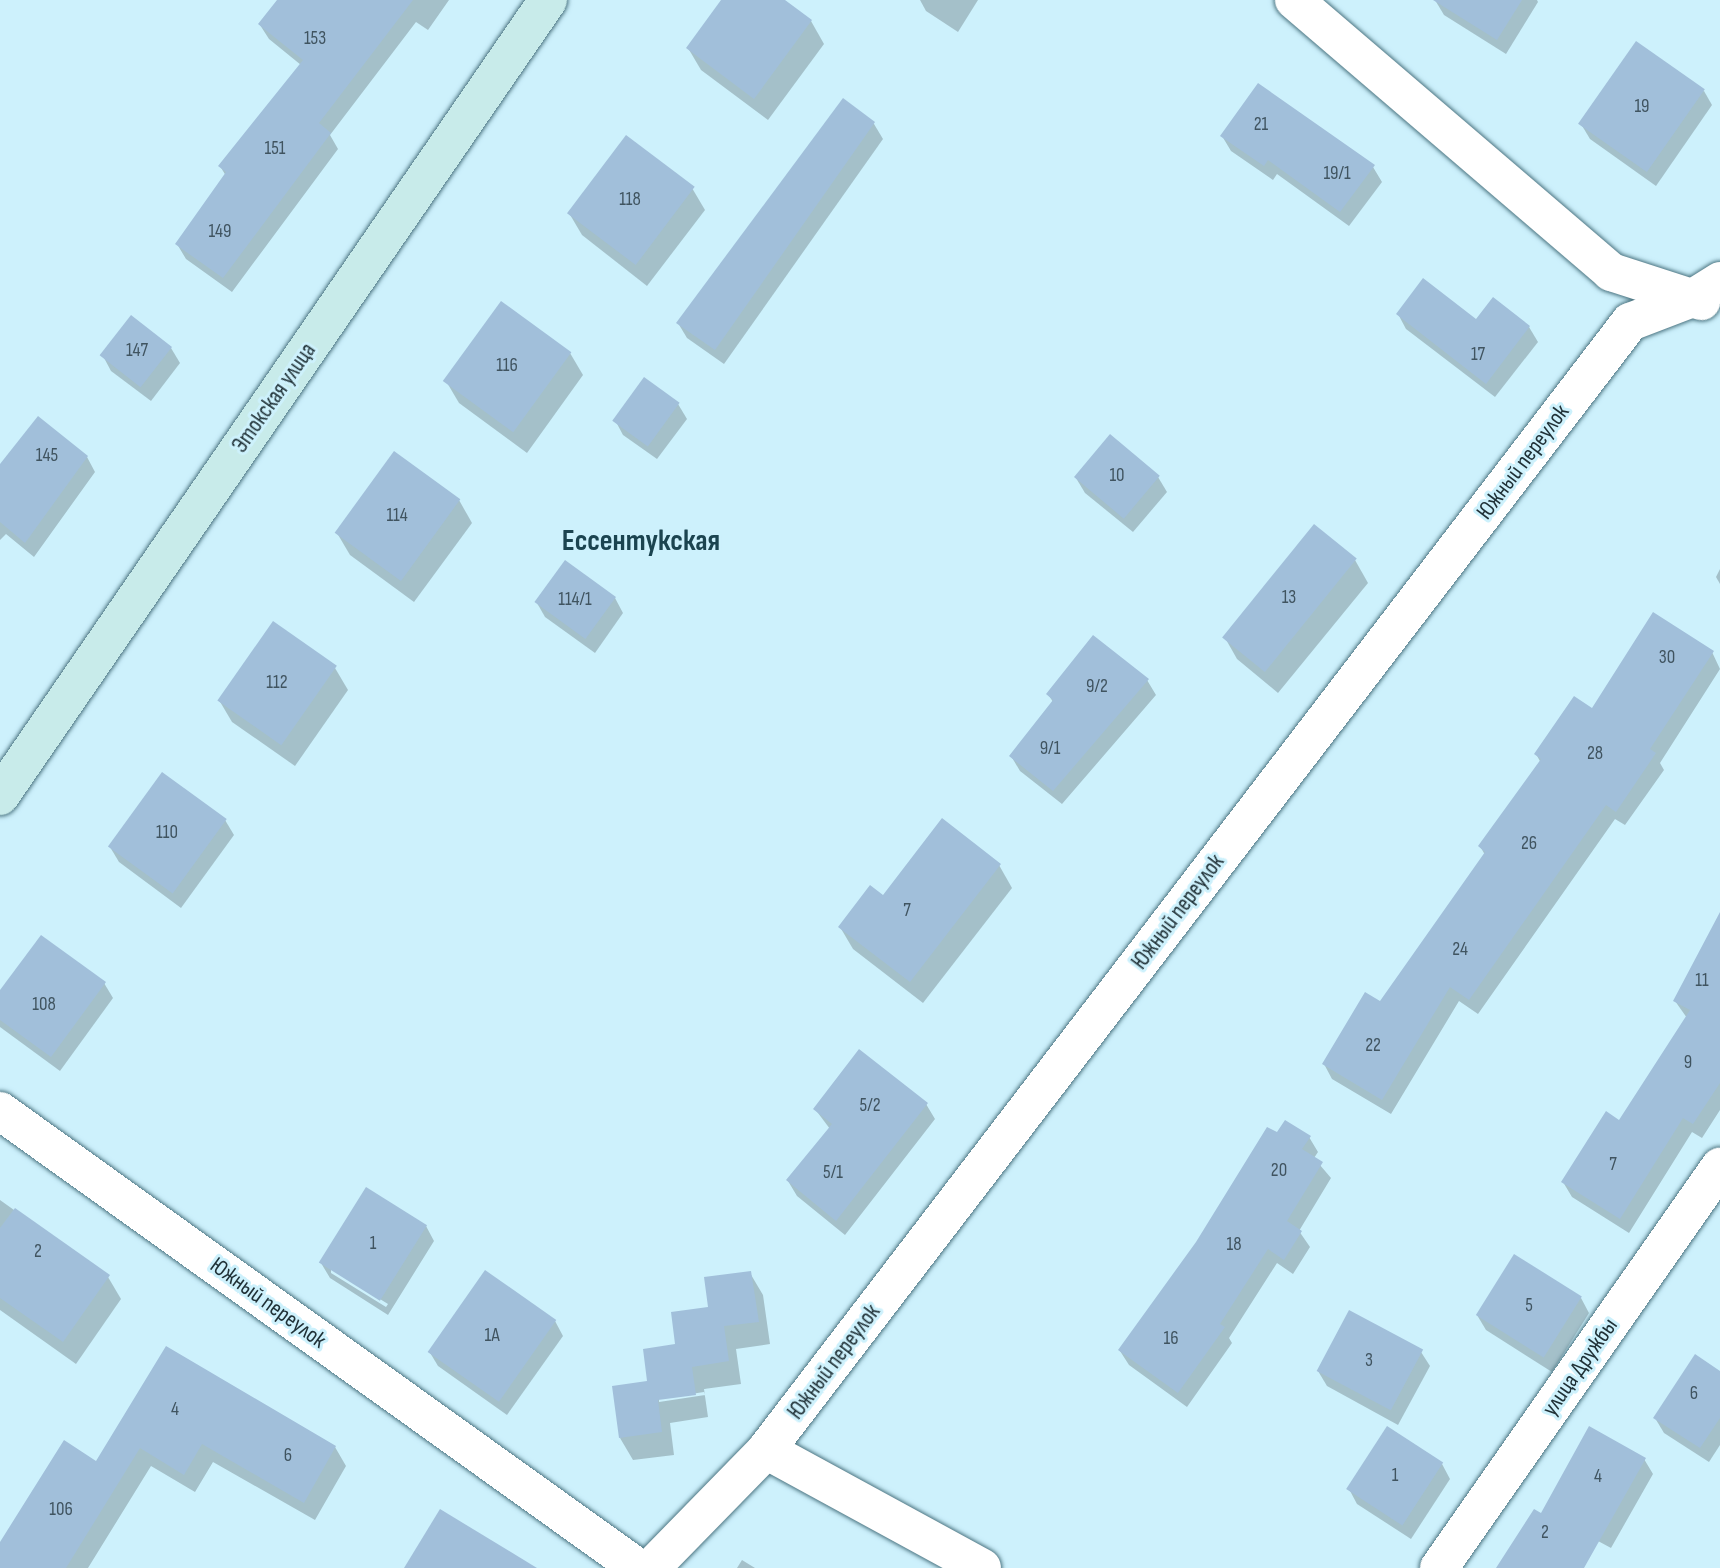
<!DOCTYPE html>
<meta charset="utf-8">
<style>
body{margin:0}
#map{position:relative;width:1720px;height:1568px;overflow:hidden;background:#cdf1fc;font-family:"Sofia Sans Condensed",sans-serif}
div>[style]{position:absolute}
.shadow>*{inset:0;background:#0003}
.building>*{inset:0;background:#a1bfda;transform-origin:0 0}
.roads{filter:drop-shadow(0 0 2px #4c7582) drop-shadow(0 0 2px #4c7582)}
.minor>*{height:38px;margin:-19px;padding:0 19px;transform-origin:19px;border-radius:19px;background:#fff}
.secondary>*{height:38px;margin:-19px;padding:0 19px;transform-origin:19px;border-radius:19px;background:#c8ebea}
span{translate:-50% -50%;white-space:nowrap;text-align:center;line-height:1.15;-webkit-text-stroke:6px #cdf1fc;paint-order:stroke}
.number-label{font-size:19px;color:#405460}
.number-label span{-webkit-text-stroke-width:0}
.street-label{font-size:23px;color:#203137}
.district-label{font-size:30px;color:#1b4450;font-weight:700}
</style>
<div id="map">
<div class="shadow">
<div style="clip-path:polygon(279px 0,449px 0,428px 30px,416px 22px,330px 135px,338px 149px,232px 292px,186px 259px,177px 244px,226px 176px,220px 166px,301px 65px,269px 39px,260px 25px)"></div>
<div style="clip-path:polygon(723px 0,782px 0,811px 21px,824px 44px,768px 120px,701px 70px,688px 48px)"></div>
<div style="clip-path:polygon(920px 0,978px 0,958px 32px,926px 11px)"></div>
<div style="clip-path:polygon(1435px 0,1537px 0,1538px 2px,1506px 54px,1444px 15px)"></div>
<div style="clip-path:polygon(1704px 91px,1712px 105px,1656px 186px,1590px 139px,1581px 124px)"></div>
<div style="clip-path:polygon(844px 101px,874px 124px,883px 139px,724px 364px,687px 338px,678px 323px)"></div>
<div style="clip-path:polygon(1222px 136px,1373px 167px,1382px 182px,1349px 226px,1277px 174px,1273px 180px,1231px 151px)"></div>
<div style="clip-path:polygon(692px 188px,705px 210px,647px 286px,582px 235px,569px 213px)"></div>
<div style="clip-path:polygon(1398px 314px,1529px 327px,1538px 342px,1495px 397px,1406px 329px)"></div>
<div style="clip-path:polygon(171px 348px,180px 363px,151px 401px,111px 371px,103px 356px)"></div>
<div style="clip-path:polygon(570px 353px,583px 375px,527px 453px,459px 403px,446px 381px)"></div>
<div style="clip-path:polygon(678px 404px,687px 419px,657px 459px,623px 435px,615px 420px)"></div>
<div style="clip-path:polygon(87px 457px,95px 472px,34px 557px,6px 534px,0 540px,0 464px)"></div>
<div style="clip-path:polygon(1158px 477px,1167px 492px,1133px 532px,1085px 493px,1076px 478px)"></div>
<div style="clip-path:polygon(459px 500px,472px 523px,414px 602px,350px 555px,337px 533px)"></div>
<div style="clip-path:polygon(1355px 560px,1368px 583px,1278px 693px,1237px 659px,1224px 636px)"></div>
<div style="clip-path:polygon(1720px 569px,1720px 584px,1716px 577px)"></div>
<div style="clip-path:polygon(615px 598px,623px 613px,595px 653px,545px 617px,537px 603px)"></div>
<div style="clip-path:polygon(1712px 652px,1720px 669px,1660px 763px,1664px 770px,1625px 825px,1615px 819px,1478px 1014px,1459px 1001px,1391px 1114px,1332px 1079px,1324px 1064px,1381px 1004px,1485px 855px,1480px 846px,1541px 763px,1536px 754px,1593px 711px)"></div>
<div style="clip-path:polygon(335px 668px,348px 690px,295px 766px,232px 722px,219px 700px)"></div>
<div style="clip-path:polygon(1147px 680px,1156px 695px,1062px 804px,1020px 771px,1011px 756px,1053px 702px,1048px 694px)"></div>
<div style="clip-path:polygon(225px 820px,234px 835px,181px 908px,119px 862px,110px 847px)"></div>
<div style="clip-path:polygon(999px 865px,1012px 888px,923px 1003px,853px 949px,840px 927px,883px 898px)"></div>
<div style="clip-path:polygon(1720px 953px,1720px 1110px,1702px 1138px,1692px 1132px,1629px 1233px,1572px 1197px,1563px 1182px,1619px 1122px,1687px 1018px,1675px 1001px)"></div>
<div style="clip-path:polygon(104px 983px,113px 998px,60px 1071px,0 1027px,0 993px)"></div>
<div style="clip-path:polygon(926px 1104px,935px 1119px,845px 1235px,797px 1196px,788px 1181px,830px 1129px,815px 1109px)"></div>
<div style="clip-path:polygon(1277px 1135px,1309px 1137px,1318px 1152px,1314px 1158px,1331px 1178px,1299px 1231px,1310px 1247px,1293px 1274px,1277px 1263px,1229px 1338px,1232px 1343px,1187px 1407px,1129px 1365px,1120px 1351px)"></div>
<div style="clip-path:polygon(0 1200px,108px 1277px,121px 1299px,76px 1364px,0 1310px)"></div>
<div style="clip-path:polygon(evenodd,426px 1226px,434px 1241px,388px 1315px,330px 1278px,321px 1263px,426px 1226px,331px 1269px,388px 1304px,386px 1307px,331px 1273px,331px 1269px)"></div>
<div style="clip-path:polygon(evenodd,750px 1273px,763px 1295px,770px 1344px,736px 1349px,741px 1384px,704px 1389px,708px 1417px,670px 1423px,674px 1455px,633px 1460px,620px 1438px,649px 1382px,710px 1308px,750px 1273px,704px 1392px,705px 1395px,659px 1402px,659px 1399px,704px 1392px)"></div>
<div style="clip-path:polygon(1581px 1298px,1589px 1313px,1552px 1372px,1486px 1330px,1477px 1315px)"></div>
<div style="clip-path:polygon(555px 1321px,563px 1336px,507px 1415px,438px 1366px,429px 1351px)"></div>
<div style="clip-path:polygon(166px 1348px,335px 1447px,346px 1466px,315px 1520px,213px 1462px,195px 1492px,151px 1466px,88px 1568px,0 1568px,0 1546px,97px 1463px)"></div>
<div style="clip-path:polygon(1421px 1352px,1430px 1366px,1398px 1425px,1327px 1386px,1318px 1371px)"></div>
<div style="clip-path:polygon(1720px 1373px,1720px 1445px,1709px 1462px,1664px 1433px,1655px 1418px)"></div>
<div style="clip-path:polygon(1644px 1459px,1653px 1474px,1611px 1548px,1598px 1541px,1582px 1568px,1499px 1568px,1541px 1516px)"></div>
<div style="clip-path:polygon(1442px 1464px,1450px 1479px,1411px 1539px,1357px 1504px,1349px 1489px)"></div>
<div style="clip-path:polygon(742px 1560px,755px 1568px,737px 1568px)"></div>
</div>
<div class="building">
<div style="clip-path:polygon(277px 0,413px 0,319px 123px,331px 133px,223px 278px,175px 244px,226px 172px,218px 166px,303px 60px,258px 24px)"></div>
<div style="clip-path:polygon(721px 0,785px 0,812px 20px,754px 99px,686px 48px)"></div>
<div style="clip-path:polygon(1433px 0,1522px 0,1497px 40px)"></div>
<div style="left:1636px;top:41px;width:84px;height:101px;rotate:35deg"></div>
<div style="clip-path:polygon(1258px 83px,1375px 165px,1340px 212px,1268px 160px,1264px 166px,1220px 136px)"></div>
<div style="clip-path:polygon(843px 98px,875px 122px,715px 350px,676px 323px)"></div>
<div style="left:626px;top:135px;width:86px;height:98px;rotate:37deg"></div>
<div style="clip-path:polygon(1423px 278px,1476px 319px,1493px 297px,1530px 326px,1486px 384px,1396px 314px)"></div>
<div style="left:501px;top:301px;width:87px;height:99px;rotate:36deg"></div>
<div style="left:131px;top:315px;width:52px;height:51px;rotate:38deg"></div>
<div style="left:644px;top:377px;width:44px;height:54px;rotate:36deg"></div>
<div style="clip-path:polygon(38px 416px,88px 456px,25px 543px,0 522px,0 464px)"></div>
<div style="left:1110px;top:434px;width:65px;height:56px;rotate:40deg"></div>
<div style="left:394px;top:451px;width:82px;height:101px;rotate:36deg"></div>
<div style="left:1314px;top:524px;width:55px;height:146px;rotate:39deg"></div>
<div style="left:565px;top:560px;width:63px;height:52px;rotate:36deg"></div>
<div style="clip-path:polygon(1653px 612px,1714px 651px,1650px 749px,1656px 753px,1616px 812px,1606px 805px,1469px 1000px,1450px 987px,1382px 1100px,1322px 1064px,1365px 992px,1380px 1001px,1485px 852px,1478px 846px,1541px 759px,1534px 754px,1574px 696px,1592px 708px)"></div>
<div style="left:273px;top:621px;width:78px;height:97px;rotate:35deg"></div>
<div style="clip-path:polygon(1093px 635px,1149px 679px,1053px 791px,1009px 756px,1053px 700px,1046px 694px)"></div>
<div style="left:162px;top:772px;width:80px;height:92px;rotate:36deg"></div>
<div style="clip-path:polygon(942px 818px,1001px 864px,910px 982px,838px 927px,870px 885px,883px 895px)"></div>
<div style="clip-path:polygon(1720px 912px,1720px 1083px,1693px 1124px,1683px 1118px,1620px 1219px,1561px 1182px,1606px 1111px,1619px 1120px,1690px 1010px,1673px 1001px)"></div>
<div style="clip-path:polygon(41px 935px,106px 982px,51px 1057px,0 1020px,0 990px)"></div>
<div style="clip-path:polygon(859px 1049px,928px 1103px,836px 1221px,786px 1180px,832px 1124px,813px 1109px)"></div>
<div style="clip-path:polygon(1285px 1120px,1311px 1136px,1302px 1149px,1323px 1162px,1287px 1221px,1302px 1231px,1284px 1260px,1268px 1249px,1220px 1324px,1225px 1327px,1178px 1393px,1118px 1350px,1196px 1242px,1267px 1127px,1277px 1132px)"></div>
<div style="left:366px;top:1187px;width:72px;height:89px;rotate:32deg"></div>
<div style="clip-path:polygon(15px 1208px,110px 1275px,63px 1342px,0 1298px,0 1228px)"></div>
<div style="left:1514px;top:1254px;width:80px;height:72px;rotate:32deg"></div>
<div style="left:485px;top:1270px;width:87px;height:100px;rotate:35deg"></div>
<div style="clip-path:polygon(751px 1271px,759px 1322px,724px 1326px,729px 1361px,692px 1367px,696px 1395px,658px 1400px,662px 1432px,619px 1438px,612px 1386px,647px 1381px,643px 1349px,675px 1344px,671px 1312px,708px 1307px,704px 1277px)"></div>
<div style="left:1349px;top:1310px;width:84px;height:69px;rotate:28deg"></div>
<div style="clip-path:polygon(166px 1346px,336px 1446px,304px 1503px,202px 1444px,184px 1475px,140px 1448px,66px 1568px,0 1568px,0 1542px,64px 1440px,96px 1461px)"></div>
<div style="clip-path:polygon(1695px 1354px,1720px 1371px,1720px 1418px,1700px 1448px,1653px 1418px)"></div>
<div style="left:1387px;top:1426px;width:67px;height:75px;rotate:33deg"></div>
<div style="clip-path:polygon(1589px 1426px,1646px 1458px,1584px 1568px,1496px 1568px,1534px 1509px,1541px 1513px)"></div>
<div style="clip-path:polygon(440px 1509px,537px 1568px,404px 1568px)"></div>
</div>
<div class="roads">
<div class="minor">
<div style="left:1294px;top:0;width:418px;rotate:40.6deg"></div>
<div style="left:1611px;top:272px;width:95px;rotate:17.9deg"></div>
<div style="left:0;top:1111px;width:785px;rotate:35.61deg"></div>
<div style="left:766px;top:1450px;width:246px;rotate:28.6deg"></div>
<div style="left:651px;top:1568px;width:165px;rotate:-45.7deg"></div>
<div style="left:766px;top:1450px;width:1421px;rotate:-52.55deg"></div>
<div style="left:1630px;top:322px;width:67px;rotate:-20.9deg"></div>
<div style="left:1693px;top:298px;width:32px;rotate:-32deg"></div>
<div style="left:1439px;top:1568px;width:490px;rotate:-55deg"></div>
</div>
<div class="secondary">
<div style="left:0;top:796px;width:966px;rotate:-55.45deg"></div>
</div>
</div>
<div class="number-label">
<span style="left:315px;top:39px">153</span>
<span style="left:1642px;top:107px">19</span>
<span style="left:1261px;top:125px">21</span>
<span style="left:275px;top:149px">151</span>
<span style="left:1337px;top:174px">19/1</span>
<span style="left:630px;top:200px">118</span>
<span style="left:220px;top:232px">149</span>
<span style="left:137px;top:351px">147</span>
<span style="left:1478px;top:355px">17</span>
<span style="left:507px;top:366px">116</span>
<span style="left:47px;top:456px">145</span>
<span style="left:1117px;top:476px">10</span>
<span style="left:397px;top:516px">114</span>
<span style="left:1289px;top:598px">13</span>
<span style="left:575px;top:600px">114/1</span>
<span style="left:1667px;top:658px">30</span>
<span style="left:277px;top:683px">112</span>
<span style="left:1097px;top:687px">9/2</span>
<span style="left:1050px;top:749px">9/1</span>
<span style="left:1595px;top:754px">28</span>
<span style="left:167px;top:833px">110</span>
<span style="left:1529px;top:844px">26</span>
<span style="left:907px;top:911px">7</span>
<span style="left:1460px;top:950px">24</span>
<span style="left:1702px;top:981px">11</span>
<span style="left:44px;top:1005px">108</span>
<span style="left:1373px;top:1046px">22</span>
<span style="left:1688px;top:1063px">9</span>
<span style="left:870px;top:1106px">5/2</span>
<span style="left:1613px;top:1165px">7</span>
<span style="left:1279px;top:1171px">20</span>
<span style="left:833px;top:1173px">5/1</span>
<span style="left:373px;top:1244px">1</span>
<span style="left:1234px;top:1245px">18</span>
<span style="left:38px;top:1252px">2</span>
<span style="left:1529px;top:1306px">5</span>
<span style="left:492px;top:1336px">1А</span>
<span style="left:1171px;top:1339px">16</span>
<span style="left:1369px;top:1361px">3</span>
<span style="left:1694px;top:1394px">6</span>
<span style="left:175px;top:1410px">4</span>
<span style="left:288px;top:1456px">6</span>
<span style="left:1395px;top:1476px">1</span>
<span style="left:1598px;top:1477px">4</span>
<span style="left:61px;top:1510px">106</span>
<span style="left:1545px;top:1533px">2</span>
</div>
<div class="street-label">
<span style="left:274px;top:398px;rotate:-55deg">Этокская улица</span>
<span style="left:1523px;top:462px;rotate:-53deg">Южный переулок</span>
<span style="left:1178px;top:912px;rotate:-53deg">Южный переулок</span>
<span style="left:268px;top:1303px;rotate:36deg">Южный переулок</span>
<span style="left:834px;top:1362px;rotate:-53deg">Южный переулок</span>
<span style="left:1580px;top:1367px;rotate:-55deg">улица Дружбы</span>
</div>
<div class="district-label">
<span style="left:641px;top:541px">Ессентукская</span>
</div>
</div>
